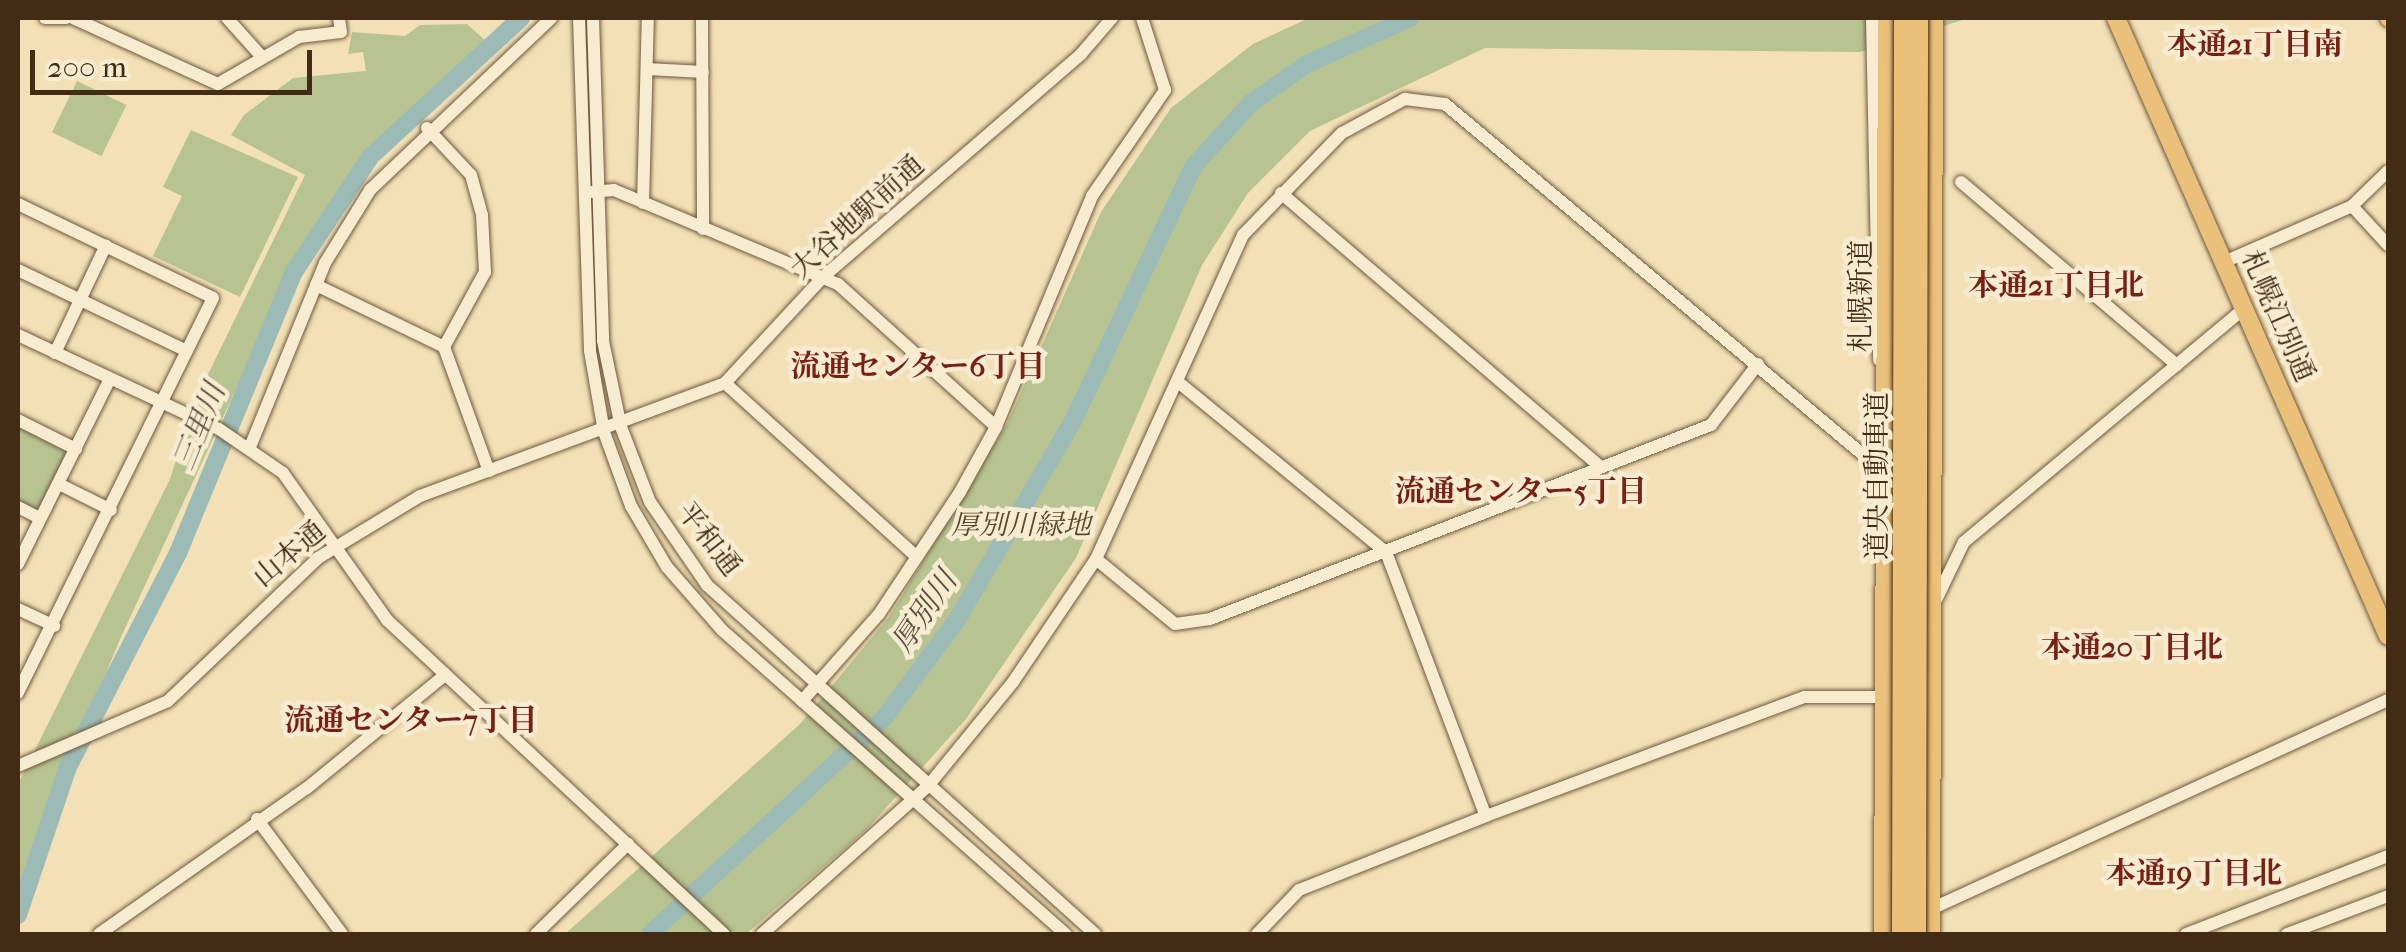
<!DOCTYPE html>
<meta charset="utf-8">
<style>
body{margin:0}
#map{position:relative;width:2406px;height:952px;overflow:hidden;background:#f3e0b6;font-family:"IM FELL French Canon","Noto Serif JP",serif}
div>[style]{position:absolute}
.green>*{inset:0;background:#b7c391;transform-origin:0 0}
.river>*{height:18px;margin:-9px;padding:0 9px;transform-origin:9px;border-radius:9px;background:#9dbbb6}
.roads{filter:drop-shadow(0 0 2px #6e593d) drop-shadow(0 0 2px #6e593d)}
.minor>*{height:12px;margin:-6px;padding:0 6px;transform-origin:6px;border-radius:6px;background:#f7ebd0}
.major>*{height:15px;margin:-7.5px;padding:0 7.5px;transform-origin:7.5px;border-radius:7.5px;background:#eac07b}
.highway>*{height:18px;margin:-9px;padding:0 9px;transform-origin:9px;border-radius:9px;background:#eac07b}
.bridges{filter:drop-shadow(0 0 2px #422c15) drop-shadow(0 0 2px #422c15)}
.highway-bridge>*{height:18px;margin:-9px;padding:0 9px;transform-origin:9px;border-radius:9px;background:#eac07b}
span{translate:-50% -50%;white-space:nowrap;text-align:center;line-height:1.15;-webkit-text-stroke:9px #f7ebd0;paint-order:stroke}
.street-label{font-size:28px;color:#422c15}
.park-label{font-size:28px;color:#594a2e;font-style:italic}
.neighbourhood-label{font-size:30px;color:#7a1f14;font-weight:700}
.water-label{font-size:30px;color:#59503d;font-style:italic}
.frame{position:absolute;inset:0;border:20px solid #422c15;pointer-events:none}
.scale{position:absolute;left:30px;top:50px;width:282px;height:45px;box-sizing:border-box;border:5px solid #422c15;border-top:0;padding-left:12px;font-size:30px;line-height:35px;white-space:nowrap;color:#422c15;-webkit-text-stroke:8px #f7ebd0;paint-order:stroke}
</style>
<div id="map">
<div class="green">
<div style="clip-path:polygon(1309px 18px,1969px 18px,1860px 52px,1485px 48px,1310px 131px,1248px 193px,1202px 265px,1076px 558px,966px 719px,866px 830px,746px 934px,565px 934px,800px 724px,889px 617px,1007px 424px,1101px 212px,1171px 108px,1253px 44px)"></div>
<div style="clip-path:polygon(467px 24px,488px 43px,341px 191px,301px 249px,121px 637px,18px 886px,18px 784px,170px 479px,194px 403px,305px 175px,231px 135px,244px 115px,293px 78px,366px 71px,363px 52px,348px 54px,352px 32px,405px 36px,420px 25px)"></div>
<div style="left:77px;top:81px;width:55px;height:57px;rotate:26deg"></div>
<div style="clip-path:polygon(191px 130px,298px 177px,240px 297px,153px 256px,182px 196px,163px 187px)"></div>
<div style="clip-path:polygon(18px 424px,73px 450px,40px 515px,18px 505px)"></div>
</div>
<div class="river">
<div style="left:18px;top:915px;width:154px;rotate:-71.4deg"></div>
<div style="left:67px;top:769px;width:243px;rotate:-62.8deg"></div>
<div style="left:178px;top:553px;width:304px;rotate:-67.6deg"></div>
<div style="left:294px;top:272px;width:138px;rotate:-56.5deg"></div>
<div style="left:370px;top:157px;width:205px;rotate:-42.6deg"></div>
<div style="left:650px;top:934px;width:320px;rotate:-42.7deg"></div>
<div style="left:885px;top:717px;width:121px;rotate:-53.4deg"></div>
<div style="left:957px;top:620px;width:230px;rotate:-59.8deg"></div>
<div style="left:1073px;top:421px;width:281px;rotate:-64.7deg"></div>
<div style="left:1193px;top:167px;width:86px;rotate:-47.8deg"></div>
<div style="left:1251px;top:103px;width:68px;rotate:-34.9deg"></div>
<div style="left:1307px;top:64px;width:113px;rotate:-24.1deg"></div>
</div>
<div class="roads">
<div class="minor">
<div style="left:45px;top:18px;width:21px"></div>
<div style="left:73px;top:18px;width:159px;rotate:24.5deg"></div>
<div style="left:218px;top:84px;width:94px;rotate:-30.1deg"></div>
<div style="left:299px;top:37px;width:42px;rotate:-6.8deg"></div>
<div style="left:341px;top:32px;width:14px;rotate:-98deg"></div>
<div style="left:227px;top:18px;width:52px;rotate:48.1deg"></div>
<div style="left:579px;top:18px;width:333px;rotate:88.1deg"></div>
<div style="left:590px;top:351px;width:82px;rotate:80.2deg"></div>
<div style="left:604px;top:432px;width:79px;rotate:70deg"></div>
<div style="left:631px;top:506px;width:71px;rotate:59.5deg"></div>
<div style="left:667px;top:567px;width:84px;rotate:48.9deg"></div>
<div style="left:722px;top:630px;width:459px;rotate:41.5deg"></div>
<div style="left:593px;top:18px;width:323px;rotate:88.2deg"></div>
<div style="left:603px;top:341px;width:88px;rotate:78.2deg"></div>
<div style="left:621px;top:427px;width:80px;rotate:68.9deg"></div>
<div style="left:650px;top:502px;width:101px;rotate:55.5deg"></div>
<div style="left:707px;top:585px;width:522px;rotate:41.97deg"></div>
<div style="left:702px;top:18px;width:211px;rotate:89.7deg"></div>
<div style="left:1872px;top:18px;width:342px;rotate:88.8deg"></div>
<div style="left:648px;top:69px;width:55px;rotate:3.1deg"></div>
<div style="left:427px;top:128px;width:64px;rotate:46.9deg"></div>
<div style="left:471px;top:175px;width:41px;rotate:74.6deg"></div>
<div style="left:482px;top:215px;width:57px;rotate:87deg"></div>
<div style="left:485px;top:272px;width:85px;rotate:118.7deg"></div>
<div style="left:1961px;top:182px;width:283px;rotate:40.3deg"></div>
<div style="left:592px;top:192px;width:22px;rotate:-5deg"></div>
<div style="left:614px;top:190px;width:243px;rotate:22.8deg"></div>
<div style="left:838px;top:284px;width:213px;rotate:42.1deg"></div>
<div style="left:1281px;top:193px;width:419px;rotate:40.6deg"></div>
<div style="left:643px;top:203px;width:185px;rotate:-88.5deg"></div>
<div style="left:18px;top:204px;width:216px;rotate:25.7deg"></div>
<div style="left:213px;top:298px;width:441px;rotate:116.3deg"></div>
<div style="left:2352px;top:206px;width:53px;rotate:47.3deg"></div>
<div style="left:2224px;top:262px;width:140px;rotate:-23.6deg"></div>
<div style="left:2352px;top:206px;width:50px;rotate:-44.2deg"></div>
<div style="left:18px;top:270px;width:187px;rotate:25.6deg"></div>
<div style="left:316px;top:285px;width:142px;rotate:25.8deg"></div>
<div style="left:444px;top:347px;width:132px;rotate:70.1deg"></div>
<div style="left:18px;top:335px;width:222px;rotate:25.1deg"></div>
<div style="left:219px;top:429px;width:78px;rotate:34.5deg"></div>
<div style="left:283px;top:473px;width:180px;rotate:54.7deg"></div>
<div style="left:387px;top:620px;width:461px;rotate:43deg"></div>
<div style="left:55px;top:353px;width:119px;rotate:-64.7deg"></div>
<div style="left:1178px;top:382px;width:269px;rotate:39.3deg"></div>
<div style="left:1386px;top:552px;width:282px;rotate:69.3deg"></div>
<div style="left:725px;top:383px;width:259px;rotate:42.2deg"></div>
<div style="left:18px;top:420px;width:65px;rotate:26.6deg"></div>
<div style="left:250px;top:447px;width:199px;rotate:-67.8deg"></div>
<div style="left:325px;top:263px;width:86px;rotate:-58.3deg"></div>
<div style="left:370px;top:190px;width:250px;rotate:-43.5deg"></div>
<div style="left:59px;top:484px;width:58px;rotate:26.6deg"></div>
<div style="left:18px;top:507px;width:25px;rotate:27deg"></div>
<div style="left:1096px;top:559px;width:102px;rotate:39.4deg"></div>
<div style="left:1175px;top:624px;width:35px;rotate:-8deg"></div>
<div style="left:1210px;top:619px;width:537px;rotate:-21.17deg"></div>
<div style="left:1711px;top:425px;width:77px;rotate:-52.4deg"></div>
<div style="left:18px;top:564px;width:207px;rotate:-63.6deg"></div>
<div style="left:1937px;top:598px;width:62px;rotate:-64.3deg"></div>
<div style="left:1964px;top:542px;width:364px;rotate:-39.8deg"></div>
<div style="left:18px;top:609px;width:40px;rotate:25deg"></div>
<div style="left:802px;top:701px;width:116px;rotate:-48.5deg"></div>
<div style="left:879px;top:614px;width:146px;rotate:-56.4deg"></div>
<div style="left:960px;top:492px;width:74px;rotate:-61deg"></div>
<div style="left:996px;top:427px;width:250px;rotate:-67.4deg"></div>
<div style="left:1092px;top:196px;width:129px;rotate:-55.4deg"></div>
<div style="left:1165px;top:90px;width:76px;rotate:-107.7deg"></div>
<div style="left:18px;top:766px;width:163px;rotate:-23.4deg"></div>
<div style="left:168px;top:701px;width:207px;rotate:-43.6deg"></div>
<div style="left:318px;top:558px;width:119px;rotate:-31.3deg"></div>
<div style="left:420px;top:496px;width:325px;rotate:-20.3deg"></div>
<div style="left:725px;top:383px;width:144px;rotate:-47.2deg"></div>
<div style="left:823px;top:277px;width:341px;rotate:-40.8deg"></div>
<div style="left:1081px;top:54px;width:48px;rotate:-49.3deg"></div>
<div style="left:257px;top:819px;width:143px;rotate:53.5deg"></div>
<div style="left:1931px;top:909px;width:503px;rotate:-24.58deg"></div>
<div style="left:99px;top:934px;width:254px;rotate:-35.1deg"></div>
<div style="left:307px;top:788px;width:178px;rotate:-39.3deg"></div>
<div style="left:536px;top:934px;width:129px;rotate:-44.4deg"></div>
<div style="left:762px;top:934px;width:222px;rotate:-41.7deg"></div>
<div style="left:928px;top:786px;width:134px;rotate:-50.7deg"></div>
<div style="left:1013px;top:682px;width:148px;rotate:-56deg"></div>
<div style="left:1096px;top:559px;width:356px;rotate:-65.6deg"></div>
<div style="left:1243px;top:235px;width:142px;rotate:-45.9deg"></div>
<div style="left:1342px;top:133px;width:72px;rotate:-28.4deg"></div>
<div style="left:1405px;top:99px;width:40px;rotate:7.1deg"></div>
<div style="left:1445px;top:104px;width:576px;rotate:40deg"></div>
<div style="left:1257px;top:934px;width:61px;rotate:-46.3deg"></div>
<div style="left:1299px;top:890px;width:201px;rotate:-21.6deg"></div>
<div style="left:1486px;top:816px;width:340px;rotate:-20.5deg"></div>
<div style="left:1805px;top:697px;width:84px"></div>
<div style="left:2186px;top:934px;width:217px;rotate:-21.1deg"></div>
<div style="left:2287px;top:934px;width:108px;rotate:-20.6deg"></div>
</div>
<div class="major">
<div style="left:2387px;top:18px;width:1px;rotate:45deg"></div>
</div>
<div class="highway">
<div style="left:2116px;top:18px;width:675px;rotate:66.24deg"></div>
<div style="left:1883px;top:934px;width:916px;rotate:-89.75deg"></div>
<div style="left:1931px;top:934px;width:916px;rotate:-89.81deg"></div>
</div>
</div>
<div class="bridges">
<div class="highway-bridge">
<div style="left:1901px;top:934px;width:916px;rotate:-89.87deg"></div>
<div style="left:1917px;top:934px;width:916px;rotate:-89.87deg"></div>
</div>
</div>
<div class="street-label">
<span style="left:857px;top:217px;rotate:-42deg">大谷地駅前通</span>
<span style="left:1861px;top:296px;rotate:-90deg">札幌新道</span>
<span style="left:2278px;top:316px;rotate:66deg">札幌江別通</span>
<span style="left:1877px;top:476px;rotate:-90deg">道央自動車道</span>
<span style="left:709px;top:539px;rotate:52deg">平和通</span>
<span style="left:289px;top:554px;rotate:-40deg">山本通</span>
</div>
<div class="park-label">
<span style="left:1021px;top:525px">厚別川緑地</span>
</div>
<div class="neighbourhood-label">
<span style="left:2255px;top:45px">本通21丁目南</span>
<span style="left:2056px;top:286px">本通21丁目北</span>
<span style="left:918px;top:367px">流通センター6丁目</span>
<span style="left:1521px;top:492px">流通センター5丁目</span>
<span style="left:2132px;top:648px">本通20丁目北</span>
<span style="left:411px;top:721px">流通センター7丁目</span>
<span style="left:2194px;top:874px">本通19丁目北</span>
</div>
<div class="water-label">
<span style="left:200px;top:427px;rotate:-68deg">三里川</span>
<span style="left:925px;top:612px;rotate:-56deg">厚別川</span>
</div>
<div class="frame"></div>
<div class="scale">200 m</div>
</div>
